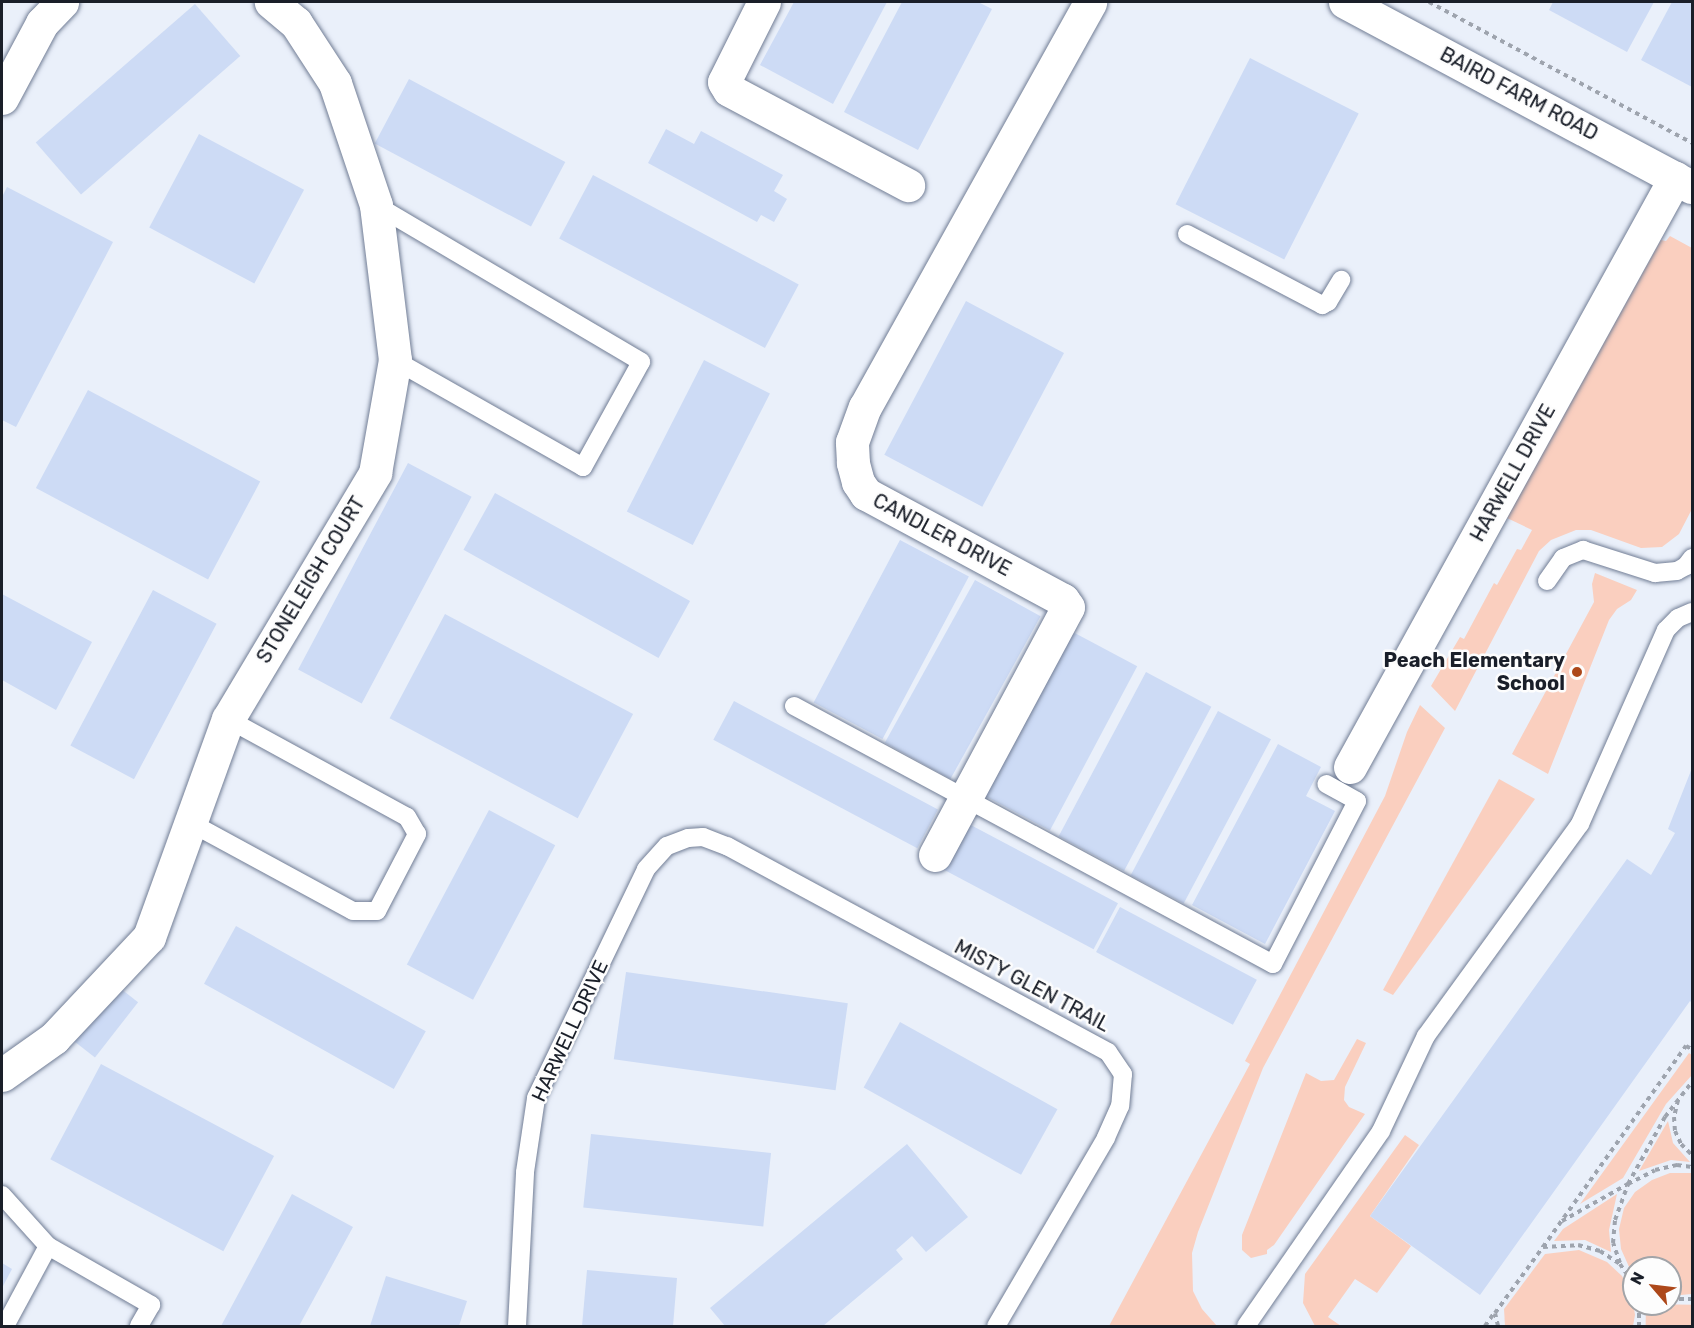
<!DOCTYPE html>
<style>
body{margin:0}
#map{position:relative;width:1694px;height:1328px;overflow:hidden;background:#eaf0fa;font-family:Rubik,sans-serif}
div>[style]{position:absolute}
.green>*{inset:0;background:#facfbf;transform-origin:0 0}
.building>*{inset:0;background:#cddbf5;transform-origin:0 0}
.path>*{height:4px;margin-top:-2px;transform-origin:0;background:repeating-linear-gradient(90deg,#9ea4ae 0 4.5px,transparent 0 9px)}
.roads{filter:drop-shadow(0 0 2px #717d95) drop-shadow(0 0 2px #717d95)}
.lane>*{height:18px;margin:-9px;padding:0 9px;transform-origin:9px;border-radius:9px;background:#fff}
.street>*{height:33px;margin:-16.5px;padding:0 16.5px;transform-origin:16.5px;border-radius:16.5px;background:#fff}
.secondary>*{height:33px;margin:-16.5px;padding:0 16.5px;transform-origin:16.5px;border-radius:16.5px;background:#fff}
.dots>*{width:16px;height:16px;translate:-50% -50%;box-sizing:border-box;border:3px solid #fdfdfd;border-radius:50%}
span{translate:-50% -50%;white-space:nowrap;text-align:center;line-height:1.15;-webkit-text-stroke:5px #fdfdfd;paint-order:stroke}
.street-label{font-size:20px;color:#1a1f29}
.poi-label{font-size:20px;color:#1a1f29;font-weight:700}
.right{translate:-100% -50%;text-align:right}
.frame{position:absolute;inset:0;border:3px solid #1a1f29;pointer-events:none}
.north{position:absolute;left:1622px;top:1256px;width:60px;height:60px;box-sizing:border-box;background:#fdfdfd;border:2px solid #a2a4a8;border-radius:50%;rotate:298deg;font-size:16px;font-weight:700;line-height:24px;text-align:center;color:#1a1f29}
.north::after{content:'';display:block;margin:auto;width:21px;height:27px;background:#ad481a;clip-path:polygon(50% 0,100% 100%,50% 72%,0 100%)}
</style>
<div id="map">
<div class="green">
<div style="clip-path:polygon(1670px 236px,1692px 248px,1692px 509px,1679px 534px,1662px 547px,1641px 548px,1591px 530px,1576px 530px,1551px 540px,1539px 551px,1455px 711px,1431px 686px,1460px 637px,1464px 639px,1494px 583px,1497px 585px,1517px 549px,1521px 550px,1532px 530px,1507px 518px,1661px 240px,1666px 241px)"></div>
<div style="clip-path:polygon(1595px 573px,1637px 590px,1631px 600px,1617px 609px,1609px 620px,1548px 774px,1512px 754px,1594px 602px,1592px 584px)"></div>
<div style="clip-path:polygon(1420px 705px,1445px 728px,1263px 1068px,1198px 1232px,1192px 1253px,1193px 1291px,1202px 1309px,1217px 1326px,1109px 1326px,1250px 1064px,1245px 1061px,1385px 796px,1407px 732px)"></div>
<div style="clip-path:polygon(1499px 779px,1535px 799px,1393px 995px,1383px 990px)"></div>
<div style="clip-path:polygon(1357px 1039px,1366px 1043px,1345px 1087px,1344px 1100px,1349px 1107px,1365px 1114px,1274px 1245px,1267px 1250px,1267px 1254px,1251px 1258px,1242px 1250px,1242px 1235px,1306px 1073px,1321px 1081px,1334px 1080px)"></div>
<div style="clip-path:polygon(1689px 1053px,1692px 1055px,1692px 1075px,1666px 1104px,1623px 1178px,1580px 1204px)"></div>
<div style="clip-path:polygon(1668px 1121px,1673px 1143px,1690px 1162px,1671px 1160px,1639px 1171px)"></div>
<div style="clip-path:polygon(1405px 1135px,1419px 1145px,1370px 1216px,1411px 1246px,1377px 1293px,1355px 1279px,1328px 1317px,1341px 1326px,1315px 1326px,1303px 1303px,1305px 1274px)"></div>
<div style="clip-path:polygon(1670px 1173px,1692px 1173px,1692px 1294px,1681px 1295px,1670px 1294px,1670px 1268px,1634px 1268px,1634px 1273px,1630px 1269px,1621px 1249px,1619px 1229px,1624px 1208px,1635px 1192px,1652px 1180px)"></div>
<div style="clip-path:polygon(1617px 1194px,1609px 1230px,1611px 1252px,1585px 1240px,1554px 1241px,1563px 1229px)"></div>
<div style="clip-path:polygon(1579px 1250px,1607px 1262px,1622px 1276px,1632px 1295px,1635px 1315px,1633px 1326px,1505px 1326px,1504px 1309px,1545px 1254px)"></div>
<div style="left:1646px;top:1304px;width:46px;height:22px;rotate:1deg"></div>
</div>
<div class="building">
<div style="clip-path:polygon(794px 2px,887px 2px,833px 104px,760px 65px)"></div>
<div style="clip-path:polygon(902px 2px,978px 2px,992px 9px,918px 150px,844px 112px)"></div>
<div style="clip-path:polygon(1553px 2px,1654px 2px,1627px 52px,1549px 10px)"></div>
<div style="clip-path:polygon(1672px 2px,1692px 2px,1692px 87px,1641px 60px)"></div>
<div style="left:195px;top:4px;width:69px;height:211px;rotate:49deg"></div>
<div style="left:1250px;top:58px;width:122px;height:164px;rotate:27deg"></div>
<div style="left:409px;top:79px;width:177px;height:73px;rotate:28deg"></div>
<div style="clip-path:polygon(666px 129px,694px 144px,701px 131px,783px 175px,774px 191px,787px 199px,774px 222px,761px 215px,757px 222px,648px 163px)"></div>
<div style="left:199px;top:134px;width:119px;height:106px;rotate:28deg"></div>
<div style="left:593px;top:175px;width:233px;height:72px;rotate:28deg"></div>
<div style="clip-path:polygon(7px 187px,113px 242px,16px 427px,2px 420px,2px 197px)"></div>
<div style="left:966px;top:301px;width:111px;height:174px;rotate:28deg"></div>
<div style="left:704px;top:360px;width:74px;height:170px;rotate:27deg"></div>
<div style="left:88px;top:390px;width:195px;height:111px;rotate:28deg"></div>
<div style="left:408px;top:463px;width:72px;height:234px;rotate:28deg"></div>
<div style="left:495px;top:493px;width:223px;height:65px;rotate:29deg"></div>
<div style="left:900px;top:540px;width:78px;height:184px;rotate:28deg"></div>
<div style="left:975px;top:580px;width:75px;height:186px;rotate:29deg"></div>
<div style="left:153px;top:590px;width:72px;height:176px;rotate:28deg"></div>
<div style="clip-path:polygon(2px 594px,92px 642px,56px 710px,2px 680px)"></div>
<div style="left:445px;top:614px;width:213px;height:118px;rotate:28deg"></div>
<div style="left:1071px;top:631px;width:75px;height:186px;rotate:28deg"></div>
<div style="left:1146px;top:672px;width:74px;height:186px;rotate:28deg"></div>
<div style="left:734px;top:701px;width:231px;height:44px;rotate:28deg"></div>
<div style="left:1218px;top:711px;width:60px;height:186px;rotate:28deg"></div>
<div style="clip-path:polygon(1278px 744px,1321px 767px,1306px 796px,1335px 811px,1265px 944px,1192px 905px)"></div>
<div style="clip-path:polygon(1692px 768px,1692px 1003px,1690px 1001px,1480px 1295px,1370px 1216px,1627px 859px,1651px 875px,1675px 833px,1668px 829px)"></div>
<div style="left:489px;top:810px;width:75px;height:175px;rotate:28deg"></div>
<div style="left:967px;top:823px;width:171px;height:52px;rotate:28deg"></div>
<div style="left:1120px;top:907px;width:155px;height:51px;rotate:28deg"></div>
<div style="left:236px;top:926px;width:217px;height:66px;rotate:29deg"></div>
<div style="left:626px;top:972px;width:224px;height:88px;rotate:8deg"></div>
<div style="left:116px;top:985px;width:28px;height:70px;rotate:38deg"></div>
<div style="left:900px;top:1022px;width:180px;height:75px;rotate:29deg"></div>
<div style="left:101px;top:1064px;width:196px;height:108px;rotate:28deg"></div>
<div style="left:591px;top:1134px;width:181px;height:74px;rotate:6deg"></div>
<div style="clip-path:polygon(907px 1144px,968px 1217px,926px 1252px,912px 1236px,896px 1250px,903px 1259px,823px 1326px,725px 1326px,710px 1308px)"></div>
<div style="clip-path:polygon(292px 1194px,353px 1227px,299px 1326px,221px 1326px)"></div>
<div style="clip-path:polygon(2px 1263px,12px 1269px,2px 1288px)"></div>
<div style="clip-path:polygon(587px 1270px,677px 1278px,673px 1326px,582px 1326px)"></div>
<div style="clip-path:polygon(386px 1276px,467px 1301px,459px 1326px,370px 1326px)"></div>
</div>
<div class="path">
<div style="left:1429px;top:2px;width:298px;rotate:28.2deg"></div>
<div style="left:1678px;top:1100px;width:17px;rotate:103deg"></div>
<div style="left:1674px;top:1117px;width:14px;rotate:86deg"></div>
<div style="left:1675px;top:1131px;width:14px;rotate:65deg"></div>
<div style="left:1681px;top:1144px;width:16px;rotate:45deg"></div>
<div style="left:1562px;top:1221px;width:76px;rotate:-29.3deg"></div>
<div style="left:1628px;top:1184px;width:77px;rotate:-61.1deg"></div>
<div style="left:1665px;top:1117px;width:44px;rotate:-52.4deg"></div>
<div style="left:1543px;top:1247px;width:247px;rotate:-54.6deg"></div>
<div style="left:1686px;top:1046px;width:7px;rotate:27deg"></div>
<div style="left:1620px;top:1263px;width:21px;rotate:-109deg"></div>
<div style="left:1613px;top:1243px;width:23px;rotate:-85deg"></div>
<div style="left:1615px;top:1220px;width:38px;rotate:-70deg"></div>
<div style="left:1628px;top:1184px;width:30px;rotate:-27deg"></div>
<div style="left:1655px;top:1170px;width:23px;rotate:-13deg"></div>
<div style="left:1677px;top:1165px;width:15px;rotate:8deg"></div>
<div style="left:1670px;top:1299px;width:22px"></div>
<div style="left:1639px;top:1304px;width:22px;rotate:90deg"></div>
<div style="left:1485px;top:1326px;width:16px;rotate:-55deg"></div>
<div style="left:1498px;top:1326px;width:13px;rotate:-103deg"></div>
<div style="left:1495px;top:1313px;width:82px;rotate:-54deg"></div>
<div style="left:1543px;top:1247px;width:35px;rotate:-3deg"></div>
<div style="left:1578px;top:1245px;width:23px;rotate:15deg"></div>
<div style="left:1600px;top:1251px;width:24px;rotate:33deg"></div>
<div style="left:1620px;top:1264px;width:25px;rotate:56deg"></div>
</div>
<div class="roads">
<div class="lane">
<div style="left:376px;top:205px;width:308px;rotate:30.6deg"></div>
<div style="left:641px;top:362px;width:120px;rotate:118.9deg"></div>
<div style="left:583px;top:467px;width:216px;rotate:-150.4deg"></div>
<div style="left:1187px;top:234px;width:153px;rotate:27.7deg"></div>
<div style="left:1322px;top:305px;width:7px;rotate:-27deg"></div>
<div style="left:1328px;top:302px;width:26px;rotate:-59deg"></div>
<div style="left:1547px;top:581px;width:28px;rotate:-55deg"></div>
<div style="left:1563px;top:558px;width:22px;rotate:-22deg"></div>
<div style="left:1583px;top:550px;width:76px;rotate:17.7deg"></div>
<div style="left:1655px;top:573px;width:22px;rotate:-5deg"></div>
<div style="left:1677px;top:571px;width:10px;rotate:-29deg"></div>
<div style="left:1686px;top:566px;width:10px;rotate:-53deg"></div>
<div style="left:794px;top:706px;width:544px;rotate:28.31deg"></div>
<div style="left:1273px;top:964px;width:183px;rotate:-62.7deg"></div>
<div style="left:1357px;top:801px;width:35px;rotate:-151deg"></div>
<div style="left:191px;top:823px;width:184px;rotate:28.5deg"></div>
<div style="left:353px;top:911px;width:24px"></div>
<div style="left:377px;top:911px;width:87px;rotate:-62.5deg"></div>
<div style="left:417px;top:834px;width:20px;rotate:-120deg"></div>
<div style="left:407px;top:817px;width:204px;rotate:-151.3deg"></div>
<div style="left:2px;top:1195px;width:69px;rotate:48deg"></div>
<div style="left:48px;top:1246px;width:119px;rotate:29.8deg"></div>
<div style="left:151px;top:1305px;width:24px;rotate:120deg"></div>
<div style="left:5px;top:1326px;width:91px;rotate:-61.7deg"></div>
<div style="left:517px;top:1326px;width:154px;rotate:-87deg"></div>
<div style="left:525px;top:1172px;width:75px;rotate:-81.5deg"></div>
<div style="left:536px;top:1098px;width:254px;rotate:-64.3deg"></div>
<div style="left:646px;top:869px;width:31px;rotate:-48deg"></div>
<div style="left:667px;top:846px;width:22px;rotate:-21deg"></div>
<div style="left:688px;top:838px;width:15px;rotate:-4deg"></div>
<div style="left:703px;top:837px;width:26px;rotate:21deg"></div>
<div style="left:727px;top:846px;width:433px;rotate:28.4deg"></div>
<div style="left:1108px;top:1052px;width:27px;rotate:56deg"></div>
<div style="left:1123px;top:1074px;width:32px;rotate:95deg"></div>
<div style="left:1120px;top:1106px;width:35px;rotate:114deg"></div>
<div style="left:1106px;top:1138px;width:218px;rotate:120.3deg"></div>
<div style="left:1246px;top:1326px;width:237px;rotate:-55.3deg"></div>
<div style="left:1381px;top:1131px;width:105px;rotate:-64.7deg"></div>
<div style="left:1426px;top:1036px;width:262px;rotate:-54deg"></div>
<div style="left:1580px;top:824px;width:212px;rotate:-66.1deg"></div>
<div style="left:1666px;top:630px;width:17px;rotate:-45deg"></div>
<div style="left:1678px;top:618px;width:15px;rotate:-23deg"></div>
</div>
<div class="street">
<div style="left:764px;top:2px;width:89px;rotate:116.6deg"></div>
<div style="left:724px;top:82px;width:9px;rotate:58deg"></div>
<div style="left:729px;top:90px;width:203px;rotate:28deg"></div>
<div style="left:2px;top:98px;width:85px;rotate:-61.9deg"></div>
<div style="left:42px;top:23px;width:29px;rotate:-46deg"></div>
<div style="left:1350px;top:767px;width:673px;rotate:-61.11deg"></div>
<div style="left:935px;top:855px;width:281px;rotate:-61.8deg"></div>
<div style="left:1068px;top:607px;width:9px;rotate:-126deg"></div>
<div style="left:1063px;top:600px;width:224px;rotate:-151.7deg"></div>
<div style="left:866px;top:494px;width:14px;rotate:-124deg"></div>
<div style="left:858px;top:482px;width:20px;rotate:-105deg"></div>
<div style="left:853px;top:463px;width:21px;rotate:-93deg"></div>
<div style="left:852px;top:442px;width:37px;rotate:-70deg"></div>
<div style="left:865px;top:407px;width:463px;rotate:-60.9deg"></div>
<div style="left:2px;top:1075px;width:64px;rotate:-35.4deg"></div>
<div style="left:54px;top:1038px;width:139px;rotate:-46.8deg"></div>
<div style="left:149px;top:937px;width:232px;rotate:-70.1deg"></div>
<div style="left:228px;top:719px;width:287px;rotate:-59.1deg"></div>
<div style="left:375px;top:473px;width:115px;rotate:-80deg"></div>
<div style="left:395px;top:360px;width:156px;rotate:-97deg"></div>
<div style="left:376px;top:205px;width:129px;rotate:-108.6deg"></div>
<div style="left:335px;top:83px;width:72px;rotate:-123deg"></div>
<div style="left:296px;top:23px;width:33px;rotate:-140deg"></div>
</div>
<div class="secondary">
<div style="left:1345px;top:2px;width:393px;rotate:28.1deg"></div>
</div>
</div>
<div class="dots">
<div style="left:1577px;top:672px;background:#ad481a"></div>
</div>
<div class="street-label">
<span style="left:1519px;top:94px;rotate:28deg">BAIRD FARM ROAD</span>
<span style="left:1513px;top:473px;rotate:-61deg">HARWELL DRIVE</span>
<span style="left:942px;top:535px;rotate:28deg">CANDLER DRIVE</span>
<span style="left:311px;top:580px;rotate:-59deg">STONELEIGH COURT</span>
<span style="left:1032px;top:986px;rotate:28deg">MISTY GLEN TRAIL</span>
<span style="left:570px;top:1031px;rotate:-65deg">HARWELL DRIVE</span>
</div>
<div class="poi-label">
<span class="right" style="left:1565px;top:672px">Peach Elementary<br>School</span>
</div>
<div class="frame"></div>
<div class="north">N</div>
</div>
